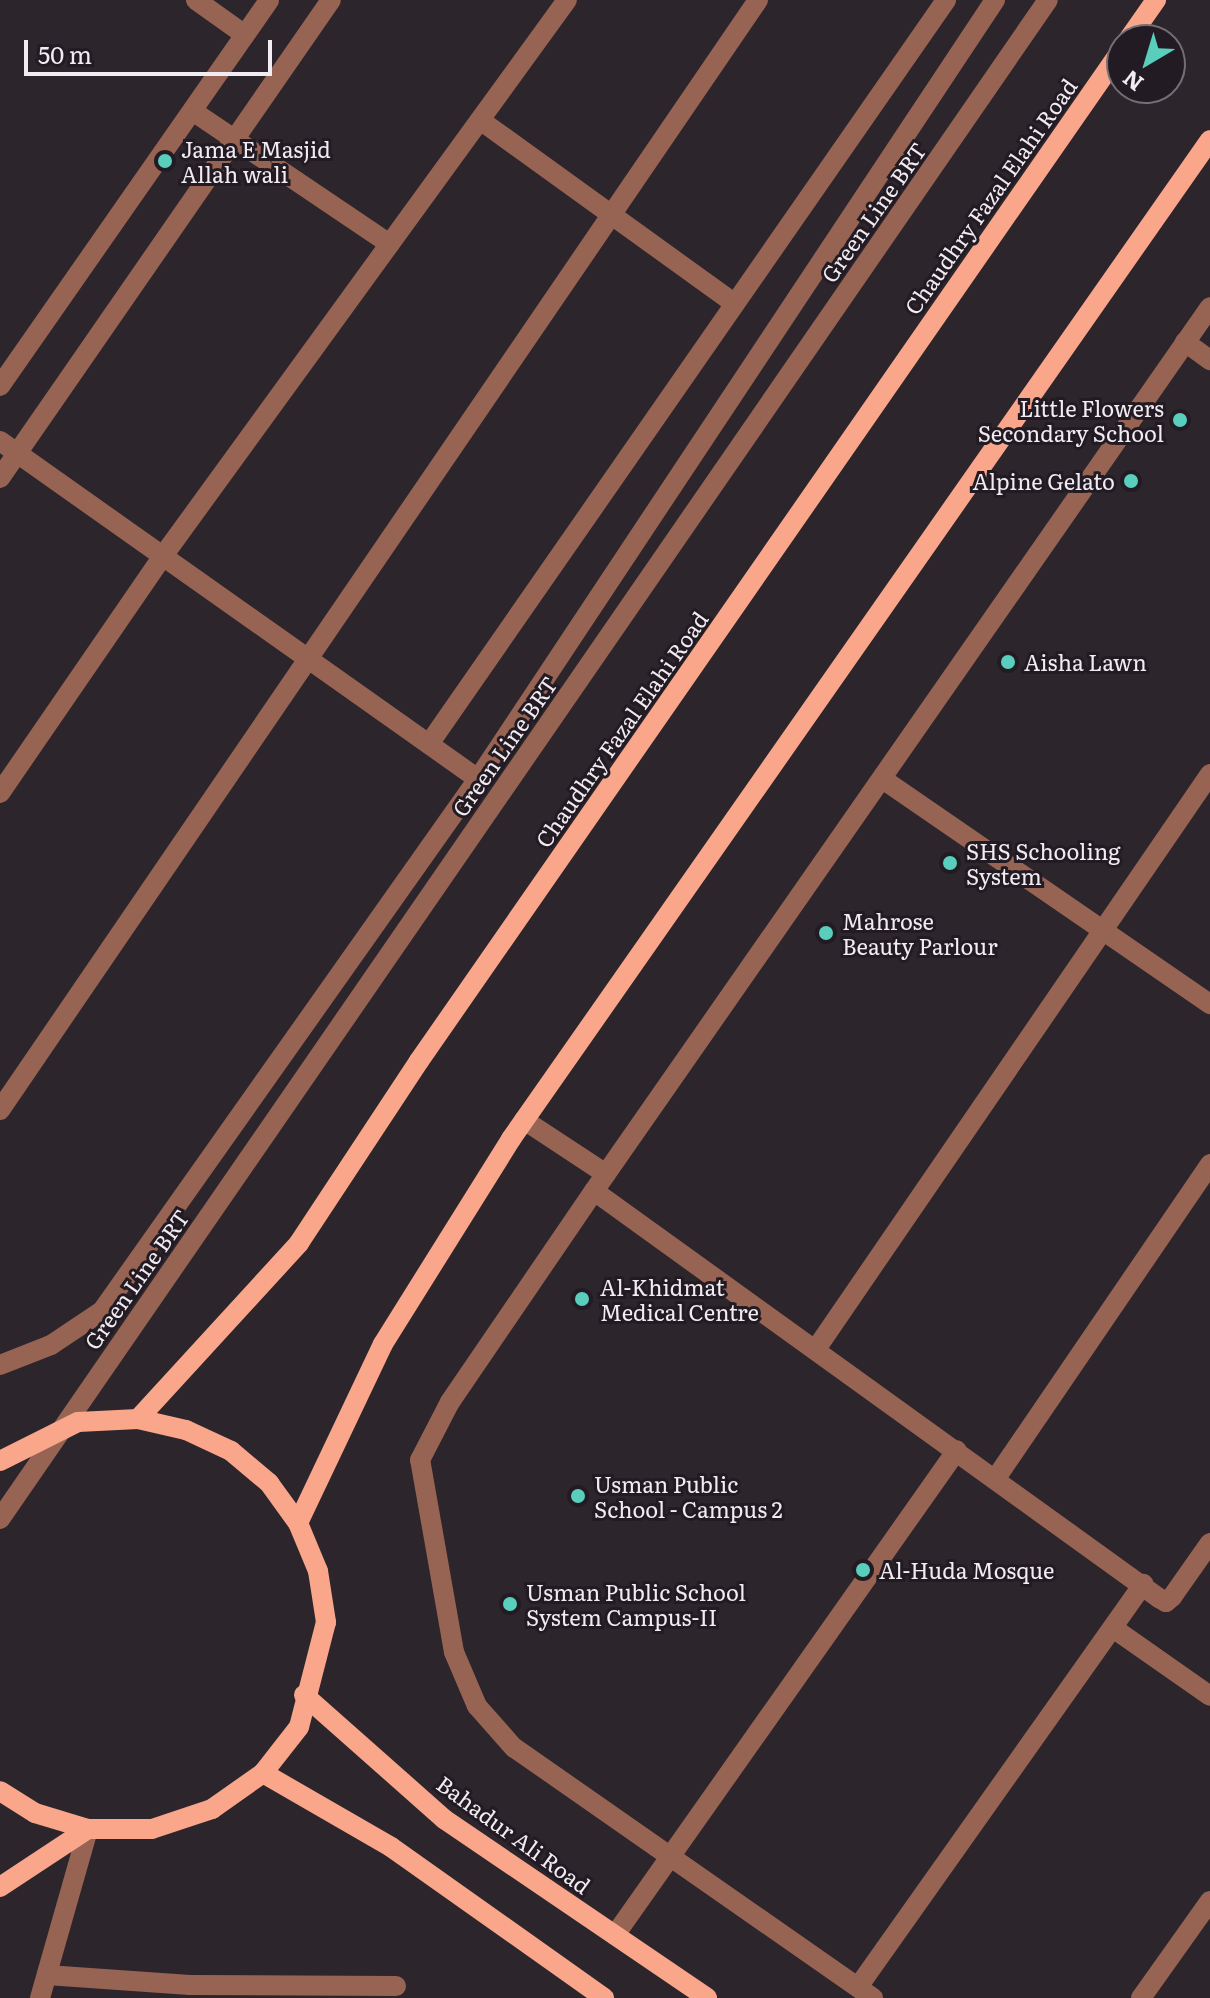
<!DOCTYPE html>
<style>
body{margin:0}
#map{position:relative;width:1210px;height:1998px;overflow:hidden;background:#2d252c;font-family:Literata,serif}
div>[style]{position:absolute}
.minor>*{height:20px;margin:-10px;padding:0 10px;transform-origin:10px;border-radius:10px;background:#976453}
.major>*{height:20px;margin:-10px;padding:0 10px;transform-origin:10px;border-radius:10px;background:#faa68a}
.dots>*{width:22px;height:22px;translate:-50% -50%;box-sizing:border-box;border:4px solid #231b23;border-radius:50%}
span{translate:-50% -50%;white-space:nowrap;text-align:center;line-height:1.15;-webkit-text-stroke:6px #231b23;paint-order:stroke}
.poi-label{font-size:22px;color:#f1ecf1}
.left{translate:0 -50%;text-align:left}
.right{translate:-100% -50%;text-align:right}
.street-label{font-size:22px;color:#f1ecf1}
.north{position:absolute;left:1106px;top:24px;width:80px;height:80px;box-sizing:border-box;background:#231b23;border:2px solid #756f75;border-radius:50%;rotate:218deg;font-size:22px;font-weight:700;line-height:32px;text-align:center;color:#f1ecf1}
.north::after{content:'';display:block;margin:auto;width:28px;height:36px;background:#5acebd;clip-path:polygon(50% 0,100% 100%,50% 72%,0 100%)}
.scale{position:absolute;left:24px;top:40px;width:248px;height:36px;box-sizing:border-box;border:4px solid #f1ecf1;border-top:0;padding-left:10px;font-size:24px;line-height:28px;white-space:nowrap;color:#f1ecf1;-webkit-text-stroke:6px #231b23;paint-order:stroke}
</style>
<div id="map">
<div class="minor">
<div style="left:196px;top:0;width:60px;rotate:35.5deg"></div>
<div style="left:194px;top:112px;width:236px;rotate:34deg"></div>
<div style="left:480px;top:120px;width:314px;rotate:35.8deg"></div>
<div style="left:1185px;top:342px;width:31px;rotate:36deg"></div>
<div style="left:0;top:386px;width:470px;rotate:-55.1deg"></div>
<div style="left:0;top:441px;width:585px;rotate:35.26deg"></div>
<div style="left:0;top:478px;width:581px;rotate:-55.3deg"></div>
<div style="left:429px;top:744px;width:906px;rotate:-55.2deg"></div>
<div style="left:884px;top:780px;width:396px;rotate:34.5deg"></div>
<div style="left:0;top:793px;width:288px;rotate:-55.5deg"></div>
<div style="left:163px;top:556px;width:687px;rotate:-54deg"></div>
<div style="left:0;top:1110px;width:1344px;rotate:-55.67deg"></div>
<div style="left:524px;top:1120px;width:98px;rotate:33.4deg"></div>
<div style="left:594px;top:1191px;width:696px;rotate:35.77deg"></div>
<div style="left:1159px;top:1598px;width:8px;rotate:30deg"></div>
<div style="left:1166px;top:1602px;width:8px;rotate:-40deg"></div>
<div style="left:1172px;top:1597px;width:66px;rotate:-54.9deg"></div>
<div style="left:816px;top:1349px;width:697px;rotate:-55.58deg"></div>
<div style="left:0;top:1365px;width:55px;rotate:-21.4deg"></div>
<div style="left:51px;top:1345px;width:61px;rotate:-33.7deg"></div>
<div style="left:102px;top:1311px;width:651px;rotate:-54.75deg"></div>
<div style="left:478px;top:779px;width:935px;rotate:-56.43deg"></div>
<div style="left:996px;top:1478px;width:380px;rotate:-55.7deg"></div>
<div style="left:0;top:1519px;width:1845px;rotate:-55.4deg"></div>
<div style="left:1113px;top:1628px;width:118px;rotate:35deg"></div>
<div style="left:615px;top:1935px;width:593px;rotate:-54.81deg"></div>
<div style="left:47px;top:1975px;width:143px;rotate:4deg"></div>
<div style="left:190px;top:1985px;width:206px;rotate:0.3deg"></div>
<div style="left:858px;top:1987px;width:494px;rotate:-54.7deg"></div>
<div style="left:40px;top:1998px;width:176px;rotate:-74.1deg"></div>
<div style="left:873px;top:1998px;width:437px;rotate:-145.1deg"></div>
<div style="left:514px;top:1748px;width:56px;rotate:-131.4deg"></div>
<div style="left:477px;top:1706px;width:59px;rotate:-113.1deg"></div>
<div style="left:454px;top:1652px;width:195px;rotate:-100deg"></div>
<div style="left:420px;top:1460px;width:65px;rotate:-62.7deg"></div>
<div style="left:450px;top:1402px;width:255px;rotate:-55.7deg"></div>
<div style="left:594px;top:1191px;width:1077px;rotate:-55.13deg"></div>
<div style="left:1141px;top:1998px;width:119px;rotate:-54.6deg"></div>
</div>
<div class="major">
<div style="left:1128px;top:40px;width:49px;rotate:-55deg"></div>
<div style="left:138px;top:1419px;width:239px;rotate:-47.5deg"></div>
<div style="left:299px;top:1243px;width:218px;rotate:-56.6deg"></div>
<div style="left:419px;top:1061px;width:1232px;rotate:-55.21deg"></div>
<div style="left:0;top:1461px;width:87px;rotate:-26.6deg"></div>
<div style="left:78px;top:1422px;width:60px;rotate:-2.9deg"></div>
<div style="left:138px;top:1419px;width:49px;rotate:12.9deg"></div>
<div style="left:186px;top:1430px;width:50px;rotate:25deg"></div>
<div style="left:231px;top:1451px;width:50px;rotate:40.1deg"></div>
<div style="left:269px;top:1483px;width:49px;rotate:54.1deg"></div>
<div style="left:298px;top:1523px;width:52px;rotate:67.4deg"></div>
<div style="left:318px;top:1571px;width:52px;rotate:81.1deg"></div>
<div style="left:326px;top:1622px;width:108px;rotate:104.4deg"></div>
<div style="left:299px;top:1727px;width:58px;rotate:128deg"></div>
<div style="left:263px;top:1773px;width:62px;rotate:144.8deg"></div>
<div style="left:212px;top:1809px;width:63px;rotate:161.6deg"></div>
<div style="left:152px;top:1829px;width:64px;rotate:180deg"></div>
<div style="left:88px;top:1829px;width:55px;rotate:-163.2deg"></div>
<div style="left:35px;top:1813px;width:41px;rotate:-147.8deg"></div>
<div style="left:298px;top:1523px;width:198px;rotate:-64.6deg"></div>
<div style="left:383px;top:1344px;width:242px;rotate:-58deg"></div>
<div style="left:511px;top:1139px;width:1219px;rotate:-55.02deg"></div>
<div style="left:304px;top:1695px;width:187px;rotate:41.5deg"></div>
<div style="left:444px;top:1819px;width:318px;rotate:34.2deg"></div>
<div style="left:263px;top:1773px;width:148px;rotate:30deg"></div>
<div style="left:391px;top:1847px;width:261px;rotate:35.3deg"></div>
<div style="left:0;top:1887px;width:105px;rotate:-33.4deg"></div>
</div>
<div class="dots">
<div style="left:165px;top:161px;background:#5acebd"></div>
<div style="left:1180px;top:420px;background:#5acebd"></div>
<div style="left:1131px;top:481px;background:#5acebd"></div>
<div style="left:1008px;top:662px;background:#5acebd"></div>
<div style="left:950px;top:863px;background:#5acebd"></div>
<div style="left:826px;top:933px;background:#5acebd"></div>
<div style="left:582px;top:1299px;background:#5acebd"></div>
<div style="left:578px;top:1496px;background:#5acebd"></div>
<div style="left:863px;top:1570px;background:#5acebd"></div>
<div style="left:510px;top:1604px;background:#5acebd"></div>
</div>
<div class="poi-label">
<span class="left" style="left:181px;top:161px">Jama E Masjid<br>Allah wali</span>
<span class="right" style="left:1164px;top:420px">Little Flowers<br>Secondary School</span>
<span class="right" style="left:1115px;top:481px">Alpine Gelato</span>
<span class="left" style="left:1024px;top:662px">Aisha Lawn</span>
<span class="left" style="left:966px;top:863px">SHS Schooling<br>System</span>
<span class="left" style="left:842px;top:933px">Mahrose<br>Beauty Parlour</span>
<span class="left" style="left:600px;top:1299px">Al-Khidmat<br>Medical Centre</span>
<span class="left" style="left:594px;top:1496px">Usman Public<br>School - Campus 2</span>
<span class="left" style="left:879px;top:1570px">Al-Huda Mosque</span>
<span class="left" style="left:526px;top:1604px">Usman Public School<br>System Campus-II</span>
</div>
<div class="street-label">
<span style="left:990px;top:196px;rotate:-55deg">Chaudhry Fazal Elahi Road</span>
<span style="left:873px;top:212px;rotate:-55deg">Green Line BRT</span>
<span style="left:621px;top:729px;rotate:-55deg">Chaudhry Fazal Elahi Road</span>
<span style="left:504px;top:746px;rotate:-55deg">Green Line BRT</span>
<span style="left:136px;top:1279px;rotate:-55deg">Green Line BRT</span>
<span style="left:514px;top:1834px;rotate:36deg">Bahadur Ali Road</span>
</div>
<div class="north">N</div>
<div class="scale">50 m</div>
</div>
